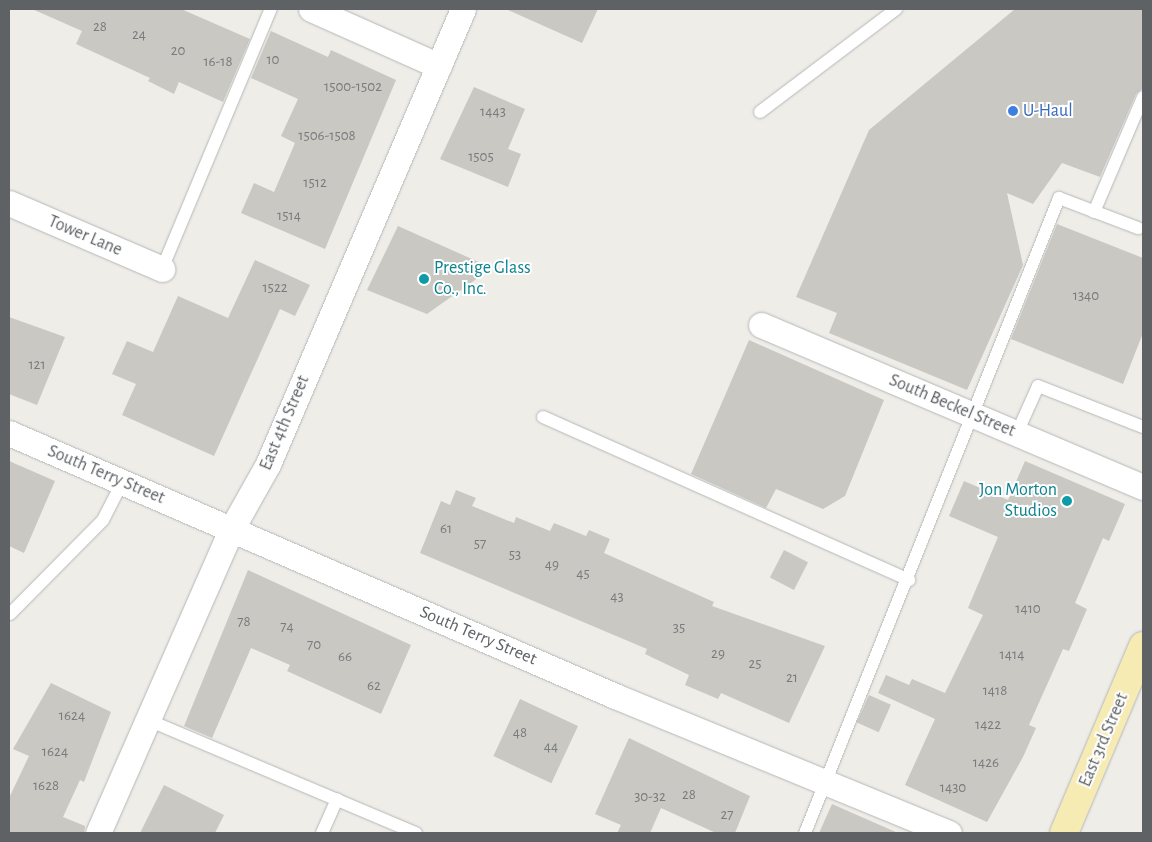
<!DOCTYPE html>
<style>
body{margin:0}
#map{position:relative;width:1152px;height:842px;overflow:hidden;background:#efede7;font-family:"Alegreya Sans",sans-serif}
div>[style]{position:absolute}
.building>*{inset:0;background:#cac8c3;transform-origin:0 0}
.roads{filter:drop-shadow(0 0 1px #b4b7ba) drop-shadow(0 0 1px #b4b7ba)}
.service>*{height:12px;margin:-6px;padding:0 6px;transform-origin:6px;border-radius:6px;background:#fff}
.minor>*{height:25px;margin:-12.5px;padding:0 12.5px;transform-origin:12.5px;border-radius:12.5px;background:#fff}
.primary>*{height:28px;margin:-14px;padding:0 14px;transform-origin:14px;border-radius:14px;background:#f7ebb4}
.dots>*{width:14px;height:14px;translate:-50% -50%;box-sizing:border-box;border:2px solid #fff;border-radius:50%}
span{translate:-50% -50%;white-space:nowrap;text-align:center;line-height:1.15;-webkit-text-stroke:4px #fff;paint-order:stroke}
.number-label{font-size:15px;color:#797c7c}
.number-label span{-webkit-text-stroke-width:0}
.shop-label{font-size:18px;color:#366cbe}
.left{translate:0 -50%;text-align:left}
.street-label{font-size:18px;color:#5e6265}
.culture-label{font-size:18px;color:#0d838f}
.right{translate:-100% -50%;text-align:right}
.frame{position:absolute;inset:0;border:10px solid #5e6265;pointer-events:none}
</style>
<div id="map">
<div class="building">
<div style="clip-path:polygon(32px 9px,181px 9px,250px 39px,223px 102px,179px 82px,174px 94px,148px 81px,150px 78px,76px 44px,82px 31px)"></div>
<div style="clip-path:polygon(506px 9px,598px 9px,582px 43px)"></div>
<div style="clip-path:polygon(1015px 9px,1143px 9px,1143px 88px,1136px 94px,1100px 177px,1062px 163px,1033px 204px,1007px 193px,1023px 265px,967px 390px,829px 333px,837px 313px,796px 297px,869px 130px)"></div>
<div style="clip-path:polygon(271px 31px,328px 57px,331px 50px,396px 80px,325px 249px,241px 213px,254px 183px,274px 192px,295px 143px,281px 136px,298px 99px,251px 78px)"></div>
<div style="clip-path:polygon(474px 87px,525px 109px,508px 149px,521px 154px,508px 187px,440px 159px)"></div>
<div style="clip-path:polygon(1057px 224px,1143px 258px,1143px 333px,1123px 384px,1011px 339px)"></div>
<div style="clip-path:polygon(398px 226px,492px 268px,427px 314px,367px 290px)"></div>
<div style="clip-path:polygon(255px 260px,310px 285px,295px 316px,280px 309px,214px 456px,122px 415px,136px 384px,112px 374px,127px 341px,153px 352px,178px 296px,228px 318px)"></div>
<div style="clip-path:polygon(9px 317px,65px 337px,37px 405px,9px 394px)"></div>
<div style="clip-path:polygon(749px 340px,884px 400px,845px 496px,823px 509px,776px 489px,766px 508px,691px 474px)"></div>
<div style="clip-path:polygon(9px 461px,55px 481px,24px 553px,9px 546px)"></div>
<div style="clip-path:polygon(1025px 461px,1125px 504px,1109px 541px,1103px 538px,1075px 603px,1087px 609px,1069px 651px,1063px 649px,1029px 725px,1036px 728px,1023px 757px,987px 822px,905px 785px,935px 719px,878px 693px,886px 675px,909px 685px,912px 679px,945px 693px,983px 615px,968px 608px,998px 537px,949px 516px,964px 481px,1008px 500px)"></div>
<div style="clip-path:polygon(456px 490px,476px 498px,472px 506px,514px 523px,516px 517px,550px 531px,554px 523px,586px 536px,589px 530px,610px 539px,604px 553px,714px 602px,712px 606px,825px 646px,789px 723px,721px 693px,718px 699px,685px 685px,689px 675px,645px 654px,647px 649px,420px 553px,441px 501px,450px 505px)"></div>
<div style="left:784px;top:550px;width:27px;height:31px;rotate:27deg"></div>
<div style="clip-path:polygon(248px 570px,411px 645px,381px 714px,287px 671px,290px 665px,251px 648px,212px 738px,184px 726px)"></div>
<div style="clip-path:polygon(51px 683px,111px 712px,84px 782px,80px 780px,63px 817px,85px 826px,84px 833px,9px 833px,9px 798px,29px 756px,13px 749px)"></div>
<div style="left:869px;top:695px;width:24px;height:30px;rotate:24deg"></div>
<div style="left:520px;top:699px;width:64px;height:63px;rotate:25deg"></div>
<div style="clip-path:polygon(629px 738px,750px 796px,735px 833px,716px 833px,661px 808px,650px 833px,617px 833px,621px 825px,595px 814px)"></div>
<div style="clip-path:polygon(164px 785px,224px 815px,215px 833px,140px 833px)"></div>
<div style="clip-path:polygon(832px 804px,898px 833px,819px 833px)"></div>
</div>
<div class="roads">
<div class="service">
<div style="left:760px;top:112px;width:171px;rotate:-37.1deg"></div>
<div style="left:1094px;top:212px;width:125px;rotate:-66.9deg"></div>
<div style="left:162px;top:269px;width:282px;rotate:-67.3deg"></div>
<div style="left:543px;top:417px;width:401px;rotate:24deg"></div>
<div style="left:1017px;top:433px;width:51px;rotate:-65.9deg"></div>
<div style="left:1038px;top:386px;width:113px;rotate:21.3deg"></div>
<div style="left:10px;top:614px;width:132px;rotate:-45.3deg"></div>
<div style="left:103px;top:520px;width:44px;rotate:-62.9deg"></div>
<div style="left:148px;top:720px;width:291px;rotate:22.9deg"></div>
<div style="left:322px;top:833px;width:37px;rotate:-66deg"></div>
<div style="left:805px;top:833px;width:684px;rotate:-68.2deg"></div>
<div style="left:1059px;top:198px;width:85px;rotate:20.8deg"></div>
</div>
<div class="minor">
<div style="left:311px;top:9px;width:140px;rotate:24deg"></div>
<div style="left:9px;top:203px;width:167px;rotate:23.3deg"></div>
<div style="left:761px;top:325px;width:415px;rotate:23deg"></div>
<div style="left:9px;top:433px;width:661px;rotate:23.46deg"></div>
<div style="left:615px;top:696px;width:361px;rotate:22.3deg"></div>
<div style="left:98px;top:833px;width:331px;rotate:-66.3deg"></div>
<div style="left:231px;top:530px;width:76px;rotate:-60.7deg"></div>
<div style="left:268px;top:464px;width:495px;rotate:-66.8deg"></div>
</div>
<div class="primary">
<div style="left:1064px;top:833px;width:203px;rotate:-67.1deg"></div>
</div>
</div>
<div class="dots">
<div style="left:1013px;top:111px;background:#3f7fe0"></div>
<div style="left:424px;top:279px;background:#0f9aa8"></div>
<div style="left:1067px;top:501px;background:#0f9aa8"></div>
</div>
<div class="number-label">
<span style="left:100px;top:27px">28</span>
<span style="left:139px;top:35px">24</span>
<span style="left:178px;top:51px">20</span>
<span style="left:273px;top:60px">10</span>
<span style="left:218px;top:62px">16-18</span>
<span style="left:353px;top:87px">1500-1502</span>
<span style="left:493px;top:112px">1443</span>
<span style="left:327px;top:136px">1506-1508</span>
<span style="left:481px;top:157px">1505</span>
<span style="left:315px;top:183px">1512</span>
<span style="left:289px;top:216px">1514</span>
<span style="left:275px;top:288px">1522</span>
<span style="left:1086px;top:296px">1340</span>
<span style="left:37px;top:365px">121</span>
<span style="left:446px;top:529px">61</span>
<span style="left:480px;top:544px">57</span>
<span style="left:515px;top:555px">53</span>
<span style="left:552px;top:565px">49</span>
<span style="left:583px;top:574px">45</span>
<span style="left:617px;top:597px">43</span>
<span style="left:1028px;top:609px">1410</span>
<span style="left:244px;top:622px">78</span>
<span style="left:287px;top:627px">74</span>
<span style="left:679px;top:628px">35</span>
<span style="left:314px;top:645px">70</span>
<span style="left:718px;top:654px">29</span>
<span style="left:1012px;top:655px">1414</span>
<span style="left:345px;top:657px">66</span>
<span style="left:755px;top:664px">25</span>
<span style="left:792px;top:678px">21</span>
<span style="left:374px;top:686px">62</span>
<span style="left:995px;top:691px">1418</span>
<span style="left:72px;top:716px">1624</span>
<span style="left:988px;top:725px">1422</span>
<span style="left:520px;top:733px">48</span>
<span style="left:551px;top:747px">44</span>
<span style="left:55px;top:752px">1624</span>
<span style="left:986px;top:763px">1426</span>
<span style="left:46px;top:786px">1628</span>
<span style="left:953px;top:788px">1430</span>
<span style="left:689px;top:795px">28</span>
<span style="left:650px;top:797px">30-32</span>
<span style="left:727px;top:815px">27</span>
</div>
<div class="shop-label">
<span class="left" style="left:1023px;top:111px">U-Haul</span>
</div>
<div class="street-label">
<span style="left:85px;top:236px;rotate:23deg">Tower Lane</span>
<span style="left:952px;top:406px;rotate:23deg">South Beckel Street</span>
<span style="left:285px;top:423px;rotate:-67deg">East 4th Street</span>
<span style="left:106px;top:475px;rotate:23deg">South Terry Street</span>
<span style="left:478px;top:636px;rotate:23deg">South Terry Street</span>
<span style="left:1104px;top:740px;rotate:-67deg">East 3rd Street</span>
</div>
<div class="culture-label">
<span class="left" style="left:434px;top:279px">Prestige Glass<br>Co., Inc.</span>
<span class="right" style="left:1057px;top:501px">Jon Morton<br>Studios</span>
</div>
<div class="frame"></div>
</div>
